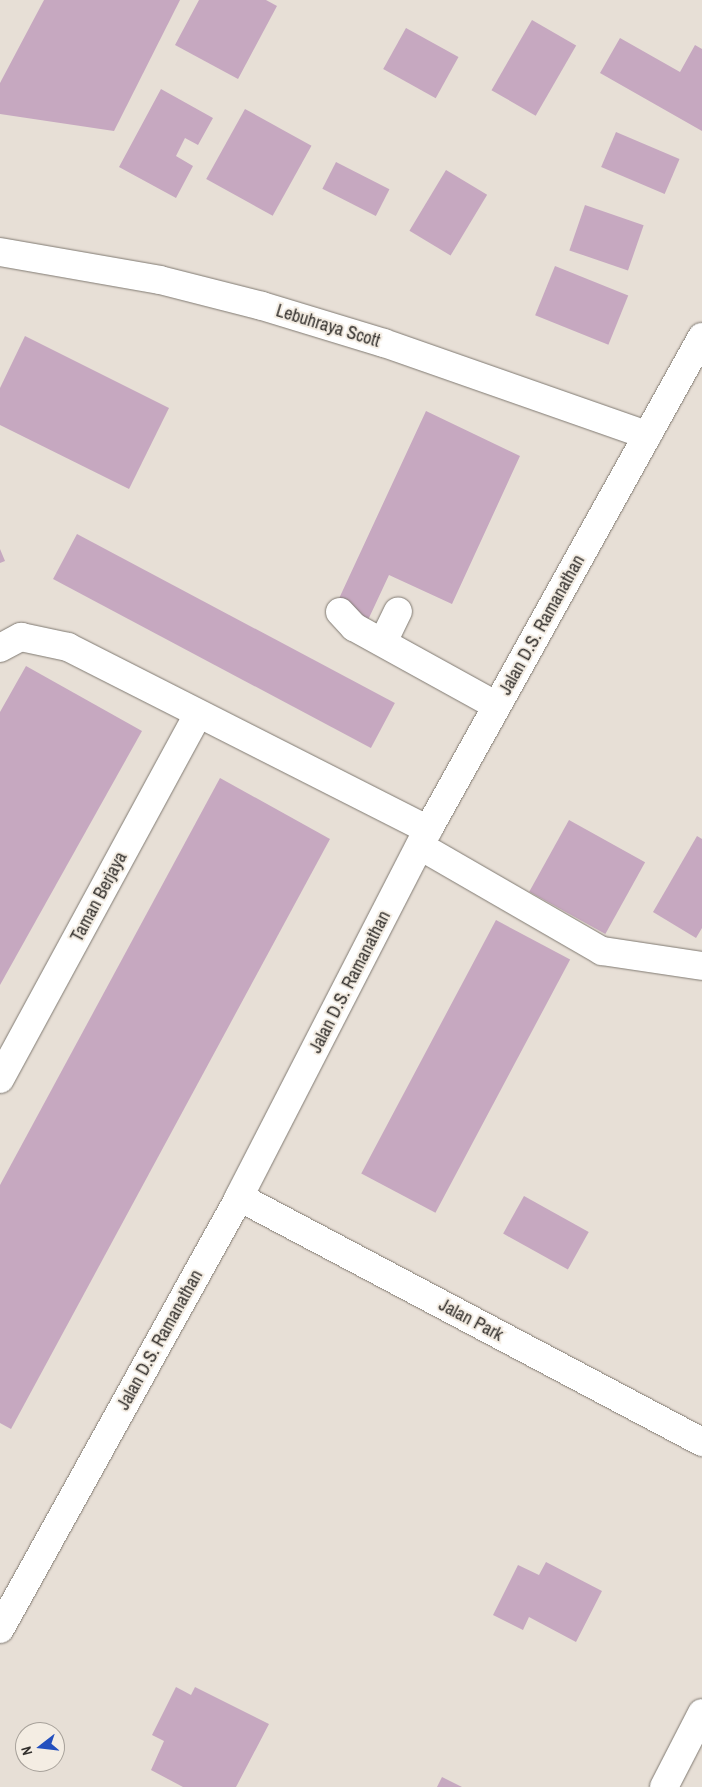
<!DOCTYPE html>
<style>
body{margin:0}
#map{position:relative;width:702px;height:1787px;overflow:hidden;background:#e7dfd6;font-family:"Archivo Narrow",sans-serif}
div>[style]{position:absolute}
.building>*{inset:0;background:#c6a8c0;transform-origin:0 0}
.roads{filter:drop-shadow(0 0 1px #807a72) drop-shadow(0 0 1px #807a72)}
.minor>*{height:28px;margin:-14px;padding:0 14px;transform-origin:14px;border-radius:14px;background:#fff}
span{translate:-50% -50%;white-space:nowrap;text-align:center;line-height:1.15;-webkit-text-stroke:4px #f4ede3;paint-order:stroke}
.street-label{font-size:18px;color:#33302d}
.north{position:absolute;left:15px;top:1722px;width:50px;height:50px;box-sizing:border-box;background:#f4ede3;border:1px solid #a7a19a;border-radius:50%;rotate:254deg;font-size:14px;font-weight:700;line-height:20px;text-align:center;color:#33302d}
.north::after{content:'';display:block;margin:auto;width:18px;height:22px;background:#2450be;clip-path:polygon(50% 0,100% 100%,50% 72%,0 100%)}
</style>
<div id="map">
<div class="building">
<div style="clip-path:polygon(44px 0,180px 0,114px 131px,0 114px,0 83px)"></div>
<div style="clip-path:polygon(199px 0,266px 0,277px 6px,238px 79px,175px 45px)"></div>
<div style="left:532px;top:20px;width:51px;height:81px;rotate:30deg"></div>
<div style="left:406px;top:28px;width:60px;height:47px;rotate:29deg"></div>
<div style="clip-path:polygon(620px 38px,680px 72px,695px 45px,702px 49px,702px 131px,600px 73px)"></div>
<div style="clip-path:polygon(161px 89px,213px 118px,198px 145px,185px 138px,176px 156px,193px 166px,176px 198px,119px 167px)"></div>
<div style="left:245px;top:109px;width:76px;height:80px;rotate:29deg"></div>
<div style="left:616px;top:132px;width:69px;height:38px;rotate:23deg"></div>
<div style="left:336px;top:162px;width:60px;height:30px;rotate:27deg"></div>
<div style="left:446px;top:170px;width:48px;height:71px;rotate:31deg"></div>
<div style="left:585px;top:205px;width:62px;height:48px;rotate:19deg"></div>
<div style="left:555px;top:266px;width:79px;height:53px;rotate:22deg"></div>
<div style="clip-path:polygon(25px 336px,169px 408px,129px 489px,0 425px,0 388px)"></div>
<div style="clip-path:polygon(426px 411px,520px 456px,452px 604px,389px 575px,368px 620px,336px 605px)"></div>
<div style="left:77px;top:534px;width:360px;height:51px;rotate:28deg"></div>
<div style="clip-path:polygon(0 549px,5px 561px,0 563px)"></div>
<div style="clip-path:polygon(26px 666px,142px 731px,0 985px,0 712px)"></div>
<div style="clip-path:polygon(220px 778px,330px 839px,11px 1429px,0 1423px,0 1185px)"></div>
<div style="left:569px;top:820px;width:87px;height:82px;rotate:29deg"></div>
<div style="clip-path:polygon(697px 836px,702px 839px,702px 928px,696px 938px,653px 912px)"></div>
<div style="left:496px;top:920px;width:84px;height:287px;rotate:28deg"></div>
<div style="left:524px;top:1196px;width:74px;height:43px;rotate:29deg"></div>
<div style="clip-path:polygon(546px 1562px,602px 1591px,576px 1642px,529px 1617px,523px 1630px,493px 1615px,518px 1565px,539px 1575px)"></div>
<div style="clip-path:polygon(176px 1687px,191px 1695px,195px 1687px,269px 1724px,236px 1787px,183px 1787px,151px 1770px,164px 1741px,152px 1735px)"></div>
<div style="clip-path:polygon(442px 1777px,462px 1787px,437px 1787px)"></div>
</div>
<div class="roads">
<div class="minor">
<div style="left:0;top:252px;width:162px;rotate:9.9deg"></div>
<div style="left:160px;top:280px;width:105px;rotate:14.3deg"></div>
<div style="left:262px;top:306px;width:127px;rotate:16.9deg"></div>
<div style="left:384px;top:343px;width:279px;rotate:19.3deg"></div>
<div style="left:340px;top:612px;width:21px;rotate:47deg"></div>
<div style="left:354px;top:627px;width:163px;rotate:28.9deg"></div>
<div style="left:383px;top:642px;width:34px;rotate:-64deg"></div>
<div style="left:0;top:648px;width:24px;rotate:-28deg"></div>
<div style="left:21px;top:637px;width:48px;rotate:12deg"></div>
<div style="left:68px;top:647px;width:404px;rotate:26.9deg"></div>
<div style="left:420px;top:846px;width:210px;rotate:30deg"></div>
<div style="left:602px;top:951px;width:101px;rotate:8.5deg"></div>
<div style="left:0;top:1079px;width:414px;rotate:-61.5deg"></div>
<div style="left:239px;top:1197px;width:524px;rotate:27.89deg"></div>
<div style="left:0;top:1629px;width:494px;rotate:-61deg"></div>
<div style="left:239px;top:1197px;width:413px;rotate:-62.8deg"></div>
<div style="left:428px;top:830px;width:564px;rotate:-60.94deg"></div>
<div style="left:664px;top:1787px;width:83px;rotate:-62.8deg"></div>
</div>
</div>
<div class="street-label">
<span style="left:328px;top:326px;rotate:17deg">Lebuhraya Scott</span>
<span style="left:542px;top:625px;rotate:-61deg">Jalan D.S. Ramanathan</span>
<span style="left:99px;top:897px;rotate:-62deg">Taman Berjaya</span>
<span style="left:350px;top:982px;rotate:-63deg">Jalan D.S. Ramanathan</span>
<span style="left:471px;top:1320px;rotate:28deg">Jalan Park</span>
<span style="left:160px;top:1340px;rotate:-61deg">Jalan D.S. Ramanathan</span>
</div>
<div class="north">N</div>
</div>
